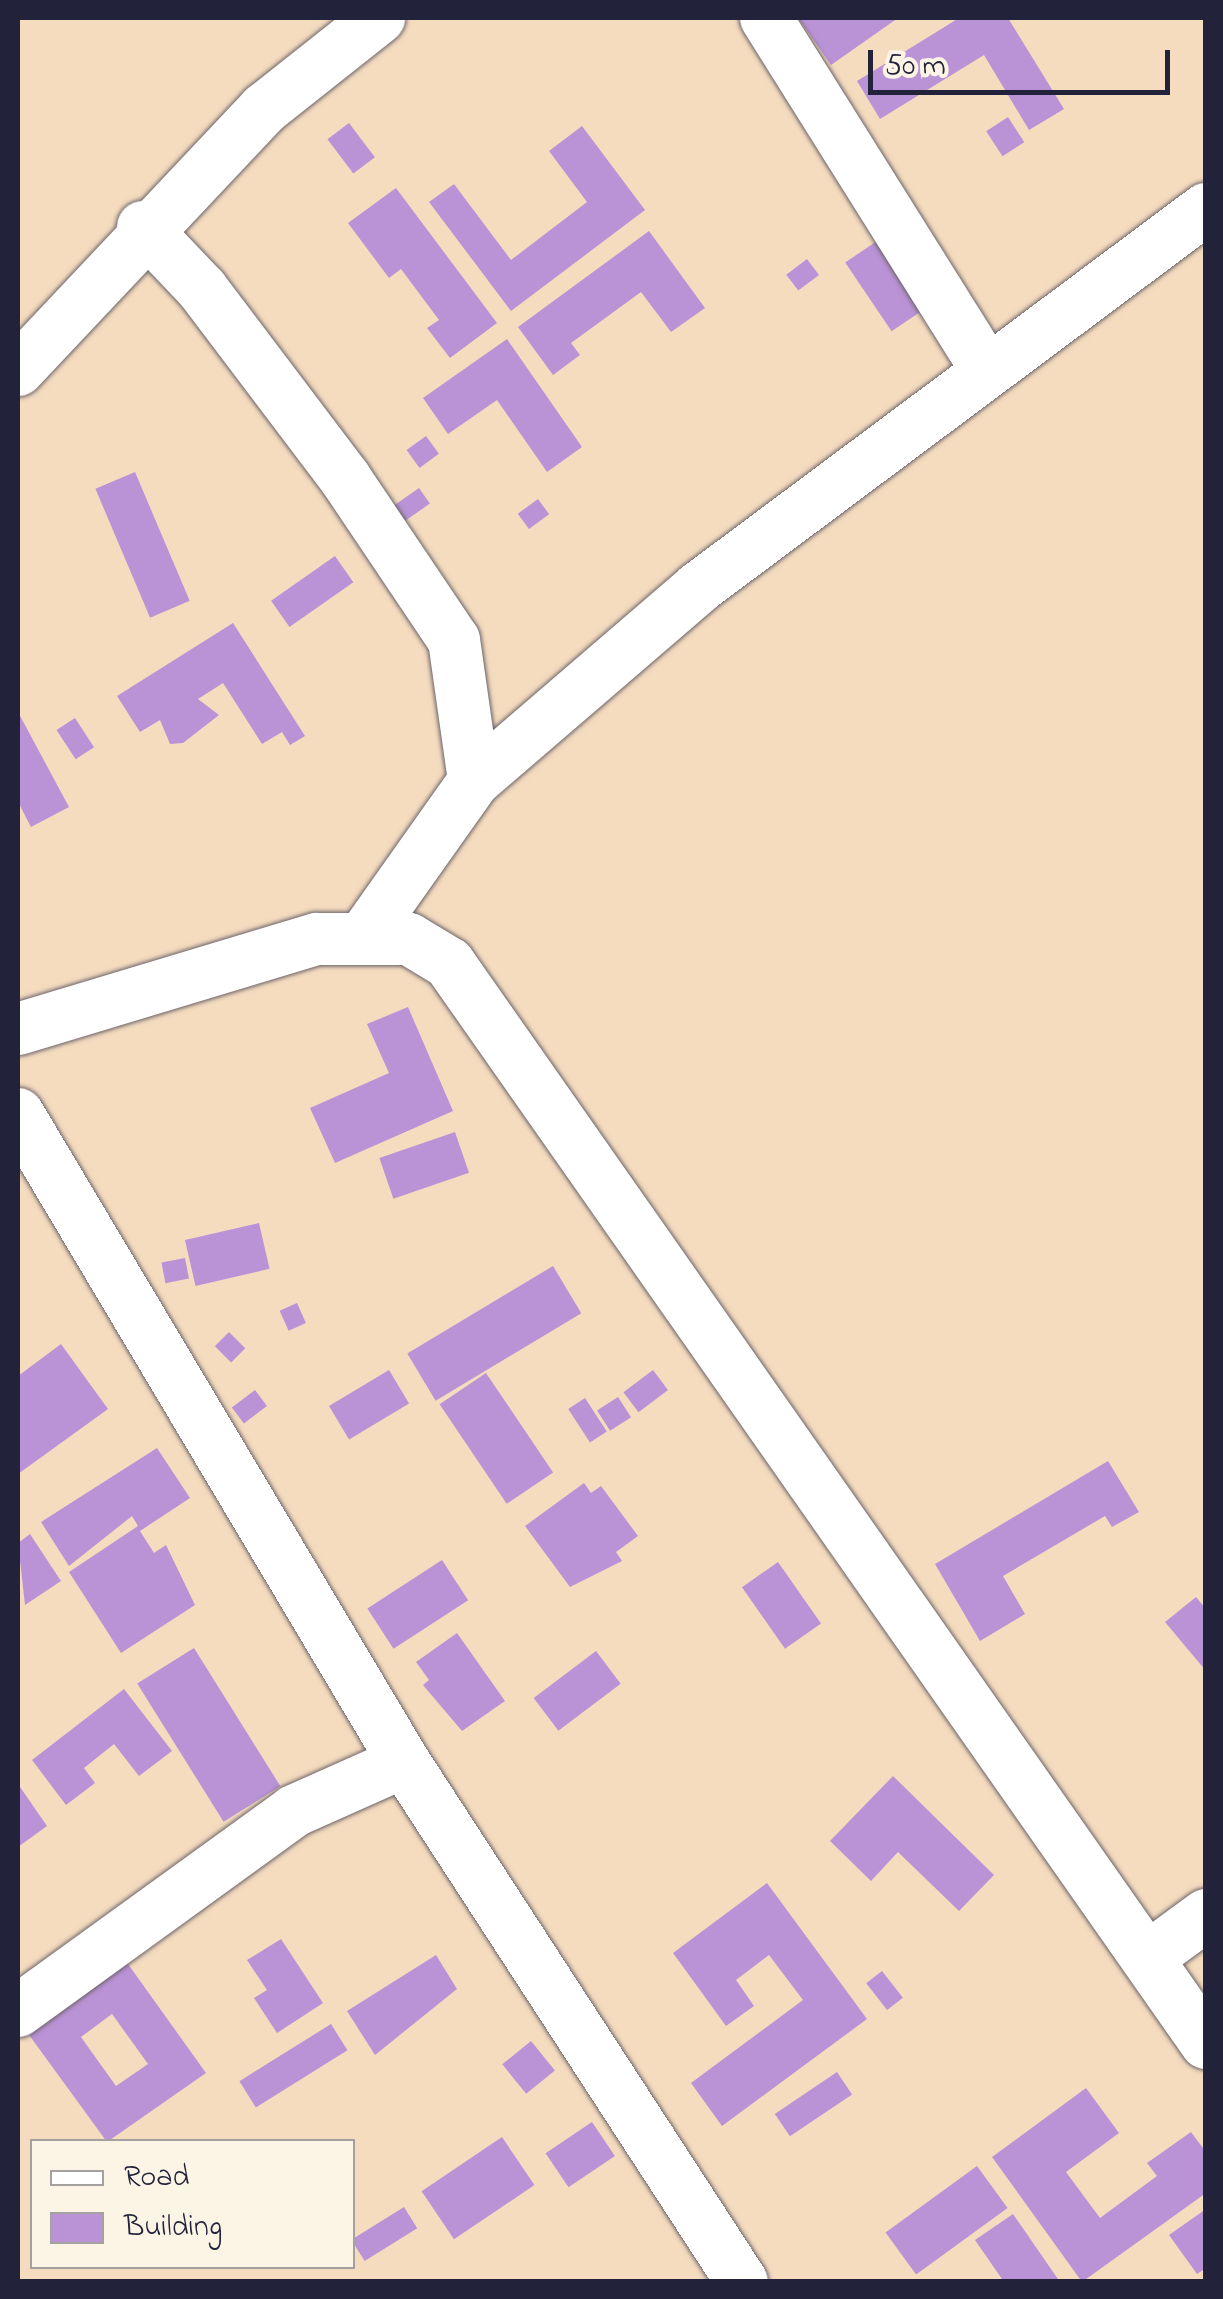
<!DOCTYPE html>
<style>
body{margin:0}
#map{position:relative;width:1223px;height:2299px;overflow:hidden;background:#f5dcbf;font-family:"Indie Flower",sans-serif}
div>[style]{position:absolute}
.building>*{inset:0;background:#ba93d6;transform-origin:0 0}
.roads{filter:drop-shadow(0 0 2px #6c6369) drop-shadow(0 0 2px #6c6369)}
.minor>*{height:52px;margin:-26px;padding:0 26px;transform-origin:26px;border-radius:26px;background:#fff}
span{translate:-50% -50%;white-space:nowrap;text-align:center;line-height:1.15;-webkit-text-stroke:10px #fcf5e5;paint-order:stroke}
.frame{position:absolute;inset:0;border:20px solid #22223b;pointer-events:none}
.legend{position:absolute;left:30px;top:2139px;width:325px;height:130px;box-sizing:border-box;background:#fcf5e5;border:2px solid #a5a1a1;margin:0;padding:12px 18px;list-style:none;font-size:30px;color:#22223b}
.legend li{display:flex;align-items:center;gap:20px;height:50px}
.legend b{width:50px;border:2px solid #a5a1a1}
.scale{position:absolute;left:868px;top:50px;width:302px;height:45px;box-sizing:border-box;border:5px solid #22223b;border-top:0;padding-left:12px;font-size:30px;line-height:35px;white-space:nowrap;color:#22223b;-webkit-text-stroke:8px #fcf5e5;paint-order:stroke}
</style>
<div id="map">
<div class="building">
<div style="clip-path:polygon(798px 18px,898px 18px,831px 65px)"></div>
<div style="clip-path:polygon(959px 18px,1008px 18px,1064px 109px,1029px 130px,984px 55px,880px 119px,857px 81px)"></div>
<div style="left:1008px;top:117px;width:30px;height:26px;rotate:57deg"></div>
<div style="left:349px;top:123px;width:43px;height:27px;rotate:53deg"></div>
<div style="clip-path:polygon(582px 126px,645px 210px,511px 311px,429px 202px,454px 184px,511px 260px,587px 202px,549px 151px)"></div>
<div style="clip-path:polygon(396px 188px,497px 323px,450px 358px,427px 328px,439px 320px,401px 269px,389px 278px,348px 223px)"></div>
<div style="clip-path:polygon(649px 231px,705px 308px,671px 332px,641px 292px,571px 343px,580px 355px,553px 375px,518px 327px)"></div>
<div style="left:880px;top:239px;width:83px;height:42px;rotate:56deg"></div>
<div style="left:807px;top:259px;width:20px;height:26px;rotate:53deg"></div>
<div style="clip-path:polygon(507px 339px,582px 447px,547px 472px,497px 400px,448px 434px,423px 398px)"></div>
<div style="left:426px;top:436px;width:22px;height:24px;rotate:54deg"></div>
<div style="left:135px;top:472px;width:140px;height:43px;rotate:67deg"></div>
<div style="left:419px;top:488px;width:19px;height:34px;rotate:55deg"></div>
<div style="left:538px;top:499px;width:19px;height:25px;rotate:54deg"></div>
<div style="left:335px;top:556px;width:32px;height:78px;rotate:55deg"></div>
<div style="clip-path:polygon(233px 623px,305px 736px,290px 745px,282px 732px,262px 744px,223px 683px,198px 699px,219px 715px,183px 743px,170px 744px,160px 720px,140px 732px,117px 696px)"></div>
<div style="clip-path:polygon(18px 712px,69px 807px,31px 827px,18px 802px)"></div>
<div style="left:75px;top:718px;width:35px;height:22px;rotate:57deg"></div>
<div style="clip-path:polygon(408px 1007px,453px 1111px,335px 1163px,310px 1108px,389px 1073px,367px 1024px)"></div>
<div style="left:455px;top:1132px;width:43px;height:80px;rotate:71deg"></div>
<div style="left:259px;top:1223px;width:47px;height:76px;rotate:77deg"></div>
<div style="left:185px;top:1258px;width:21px;height:24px;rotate:79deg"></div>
<div style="left:553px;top:1266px;width:55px;height:170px;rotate:59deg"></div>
<div style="left:297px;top:1303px;width:22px;height:19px;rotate:66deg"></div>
<div style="left:229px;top:1332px;width:23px;height:20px;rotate:45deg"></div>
<div style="clip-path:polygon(61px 1344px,108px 1409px,18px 1474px,18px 1376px)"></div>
<div style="left:389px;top:1370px;width:39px;height:70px;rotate:59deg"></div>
<div style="left:653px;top:1370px;width:25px;height:37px;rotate:53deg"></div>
<div style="left:486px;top:1373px;width:120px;height:56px;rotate:56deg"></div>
<div style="left:255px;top:1390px;width:20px;height:29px;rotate:53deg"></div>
<div style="left:618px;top:1397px;width:24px;height:25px;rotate:57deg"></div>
<div style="left:585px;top:1398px;width:40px;height:20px;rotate:57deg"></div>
<div style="clip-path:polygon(157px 1448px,190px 1498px,140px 1531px,154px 1553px,166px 1545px,195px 1605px,121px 1653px,69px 1572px,138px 1526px,132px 1516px,69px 1566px,41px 1522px)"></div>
<div style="clip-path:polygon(1108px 1461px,1139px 1512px,1112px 1527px,1105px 1516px,1003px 1576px,1025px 1614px,980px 1641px,935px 1564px)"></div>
<div style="clip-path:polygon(584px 1483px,591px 1493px,601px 1486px,638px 1536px,616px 1552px,622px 1561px,570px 1587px,525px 1526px)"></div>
<div style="clip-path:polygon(30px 1534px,61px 1581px,25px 1605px,18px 1543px)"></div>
<div style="left:442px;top:1560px;width:48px;height:89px;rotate:57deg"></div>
<div style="left:778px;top:1562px;width:75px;height:44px;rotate:55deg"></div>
<div style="clip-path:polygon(1196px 1597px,1206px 1609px,1206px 1671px,1165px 1622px)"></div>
<div style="clip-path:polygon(457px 1633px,505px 1701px,462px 1731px,423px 1685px,429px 1680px,416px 1662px)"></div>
<div style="left:194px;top:1648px;width:163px;height:67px;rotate:58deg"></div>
<div style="left:596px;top:1651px;width:41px;height:78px;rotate:53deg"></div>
<div style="clip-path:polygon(124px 1689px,172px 1751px,139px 1776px,114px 1744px,84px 1768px,95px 1783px,66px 1805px,32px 1760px)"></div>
<div style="clip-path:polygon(893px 1776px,994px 1875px,959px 1911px,898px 1852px,871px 1881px,830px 1841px)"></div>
<div style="clip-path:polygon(18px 1784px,47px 1826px,18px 1847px)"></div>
<div style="clip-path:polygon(767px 1883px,867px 2019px,722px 2126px,691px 2083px,803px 2000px,769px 1955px,736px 1980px,754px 2006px,726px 2026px,673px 1953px)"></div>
<div style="clip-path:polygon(281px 1939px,323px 2003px,277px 2033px,254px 1998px,267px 1990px,247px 1960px)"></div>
<div style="clip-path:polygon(436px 1955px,457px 1989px,375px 2055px,347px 2011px)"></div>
<div style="clip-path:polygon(evenodd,123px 1957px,206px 2073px,107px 2142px,24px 2028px,123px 1957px,112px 2014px,148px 2064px,116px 2086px,81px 2037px,112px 2014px)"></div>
<div style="left:882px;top:1971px;width:34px;height:20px;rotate:52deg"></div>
<div style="left:331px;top:2024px;width:31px;height:108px;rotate:58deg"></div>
<div style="left:531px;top:2041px;width:38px;height:37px;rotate:51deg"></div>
<div style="left:837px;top:2072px;width:27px;height:75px;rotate:56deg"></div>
<div style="clip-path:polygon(1086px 2088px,1119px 2133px,1066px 2172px,1100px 2218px,1157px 2176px,1147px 2163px,1191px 2132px,1206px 2152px,1206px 2193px,1082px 2282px,992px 2157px)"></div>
<div style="left:592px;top:2122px;width:41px;height:56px;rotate:56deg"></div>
<div style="left:502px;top:2137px;width:58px;height:97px;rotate:56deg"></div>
<div style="left:977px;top:2166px;width:52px;height:113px;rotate:54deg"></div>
<div style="left:404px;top:2207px;width:25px;height:62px;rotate:58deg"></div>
<div style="clip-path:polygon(1206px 2209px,1206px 2268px,1197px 2274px,1169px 2235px)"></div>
<div style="clip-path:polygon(1013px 2214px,1060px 2282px,1004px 2282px,975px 2240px)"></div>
</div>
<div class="roads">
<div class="minor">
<div style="left:766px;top:18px;width:411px;rotate:57.9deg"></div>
<div style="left:143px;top:227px;width:86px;rotate:46.4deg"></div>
<div style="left:202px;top:289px;width:237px;rotate:52.9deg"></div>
<div style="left:345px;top:478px;width:195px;rotate:56.1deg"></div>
<div style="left:454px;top:640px;width:142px;rotate:81.9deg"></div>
<div style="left:18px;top:370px;width:359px;rotate:-46.7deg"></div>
<div style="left:264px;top:109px;width:147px;rotate:-38.4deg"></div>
<div style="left:365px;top:935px;width:189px;rotate:-54.7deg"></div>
<div style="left:474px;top:781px;width:296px;rotate:-40.7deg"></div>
<div style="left:698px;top:588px;width:634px;rotate:-36.73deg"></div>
<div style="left:18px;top:1029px;width:312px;rotate:-16.8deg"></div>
<div style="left:317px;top:939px;width:92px"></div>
<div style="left:409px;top:939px;width:47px;rotate:31deg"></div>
<div style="left:449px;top:963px;width:1319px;rotate:54.97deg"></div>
<div style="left:18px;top:1114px;width:754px;rotate:59.22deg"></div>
<div style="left:404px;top:1762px;width:620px;rotate:56.98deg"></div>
<div style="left:1149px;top:1957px;width:71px;rotate:-36.4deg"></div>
<div style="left:18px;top:2011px;width:341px;rotate:-35.9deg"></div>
<div style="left:294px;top:1811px;width:120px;rotate:-24deg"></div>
</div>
</div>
<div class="frame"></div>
<ul class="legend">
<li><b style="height:12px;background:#fff"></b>Road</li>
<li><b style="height:28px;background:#ba93d6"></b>Building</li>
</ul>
<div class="scale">50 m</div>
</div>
